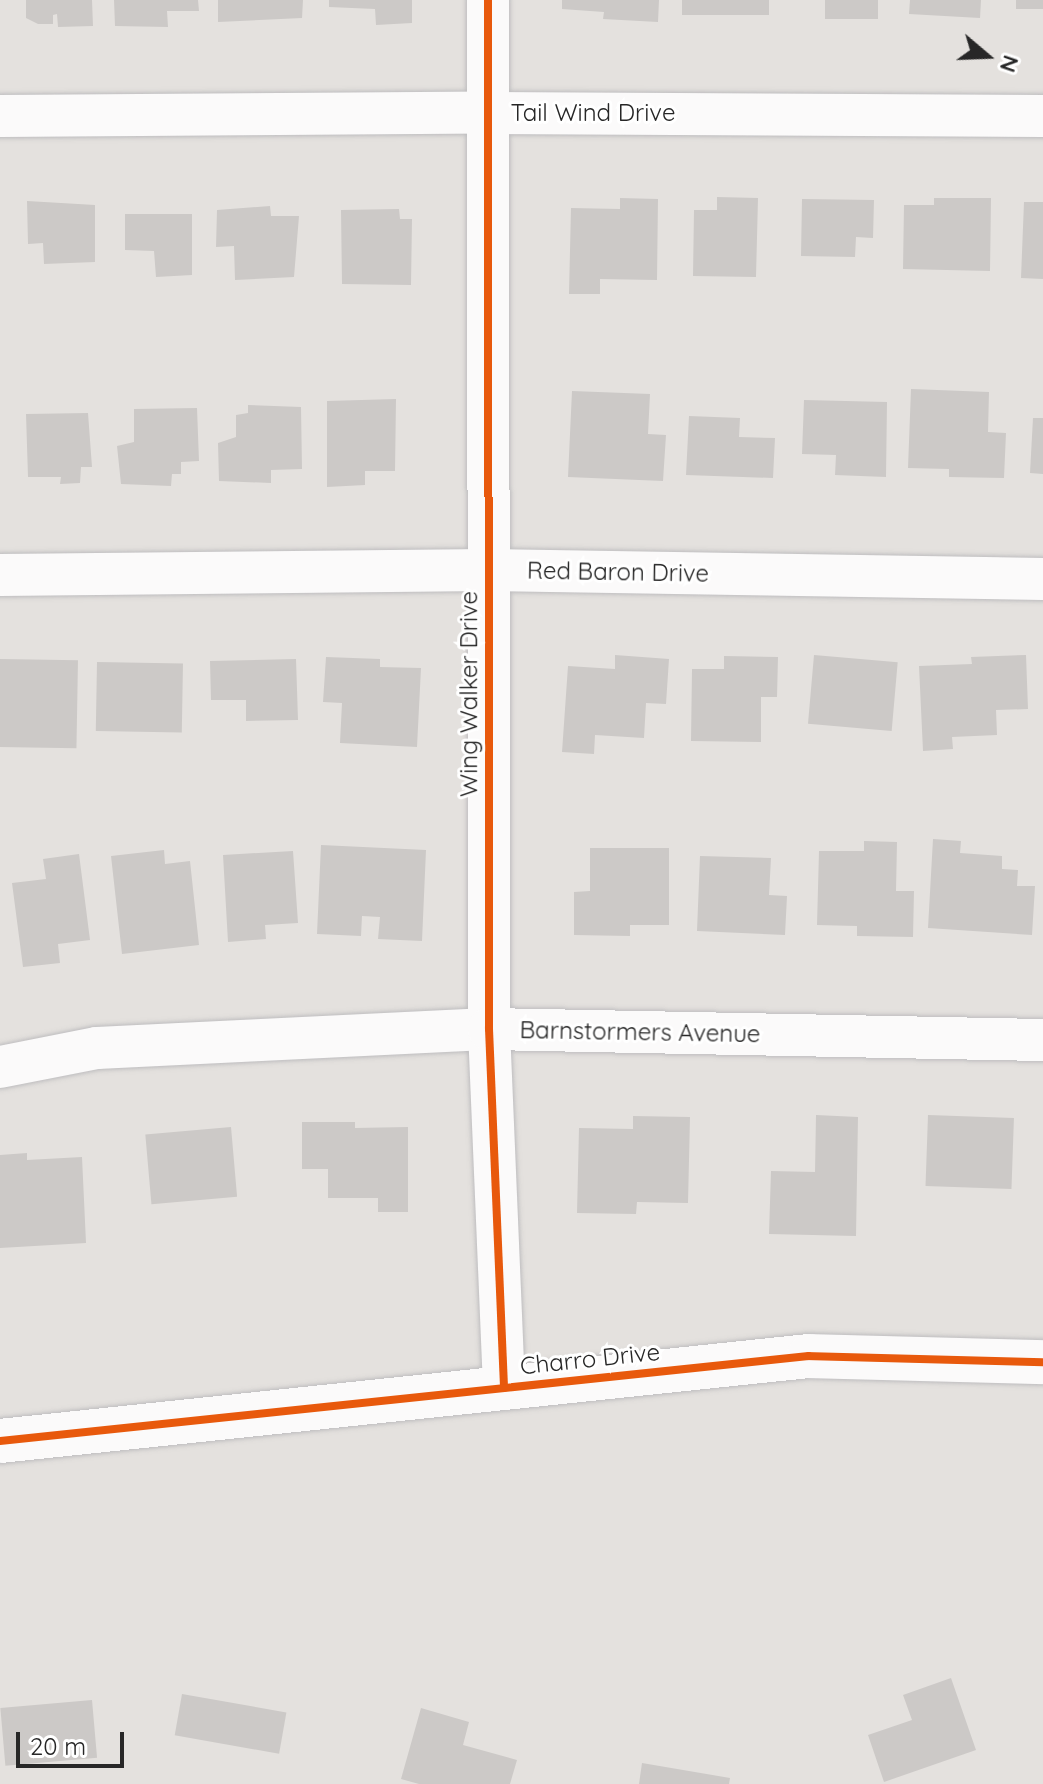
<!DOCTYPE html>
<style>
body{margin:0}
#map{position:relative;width:1043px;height:1784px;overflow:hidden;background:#e4e1de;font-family:Quicksand,sans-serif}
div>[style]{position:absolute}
.building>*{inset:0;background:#ccc9c7;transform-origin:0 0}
.roads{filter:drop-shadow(0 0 2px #bebdbf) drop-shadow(0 0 2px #bebdbf)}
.street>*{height:42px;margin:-21px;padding:0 21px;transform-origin:21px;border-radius:21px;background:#fbfafa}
.secondary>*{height:44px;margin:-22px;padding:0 22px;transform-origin:22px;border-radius:22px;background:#fbfafa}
.cycleway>*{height:8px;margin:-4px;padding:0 4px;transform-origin:4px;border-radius:4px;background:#e8590c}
span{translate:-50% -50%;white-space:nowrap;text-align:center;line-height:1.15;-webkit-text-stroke:6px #fff;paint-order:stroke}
.street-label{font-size:24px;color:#272727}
.north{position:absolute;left:947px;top:16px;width:80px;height:80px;-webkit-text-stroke:6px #fff;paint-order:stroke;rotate:109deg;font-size:22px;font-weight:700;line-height:32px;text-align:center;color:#272727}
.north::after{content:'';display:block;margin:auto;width:28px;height:36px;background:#272727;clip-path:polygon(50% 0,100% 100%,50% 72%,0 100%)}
.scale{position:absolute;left:16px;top:1732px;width:108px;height:36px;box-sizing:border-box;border:4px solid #272727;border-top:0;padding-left:10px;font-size:24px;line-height:28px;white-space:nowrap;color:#272727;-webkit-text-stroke:6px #fff;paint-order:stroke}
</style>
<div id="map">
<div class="building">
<div style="clip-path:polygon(26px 0,92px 0,93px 26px,58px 27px,57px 14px,53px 15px,53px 24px,38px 24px,26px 18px)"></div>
<div style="clip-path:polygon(114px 0,198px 0,199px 11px,167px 11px,168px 27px,115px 26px)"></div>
<div style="clip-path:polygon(218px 0,303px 0,302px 18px,218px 22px)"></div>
<div style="clip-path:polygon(329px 0,412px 0,412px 23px,376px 25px,375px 9px,329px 7px)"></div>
<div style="clip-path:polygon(562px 0,659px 0,658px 22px,603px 19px,604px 12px,562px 9px)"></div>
<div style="left:682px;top:0;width:87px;height:15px"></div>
<div style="left:825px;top:0;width:53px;height:19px"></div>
<div style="clip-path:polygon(910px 0,981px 0,980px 18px,909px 14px)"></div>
<div style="left:1016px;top:0;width:27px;height:9px"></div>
<div style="clip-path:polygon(717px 197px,758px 198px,756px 277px,693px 276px,694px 210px,717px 210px)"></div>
<div style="clip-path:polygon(620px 198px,658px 199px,657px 280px,600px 279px,600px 294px,569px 294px,571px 208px,620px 209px)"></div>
<div style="clip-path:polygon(934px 198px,991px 198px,990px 271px,903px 269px,904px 205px,934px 205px)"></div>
<div style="clip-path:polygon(802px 199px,874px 200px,873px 238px,856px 237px,855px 257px,801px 256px)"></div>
<div style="clip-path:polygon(27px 201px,95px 205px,95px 262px,44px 264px,43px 243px,28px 244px)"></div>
<div style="clip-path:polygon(1024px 202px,1043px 202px,1043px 279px,1021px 278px)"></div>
<div style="clip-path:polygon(270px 206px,271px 216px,299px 216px,294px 277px,235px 280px,234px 246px,216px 247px,217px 210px)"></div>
<div style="clip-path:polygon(399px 209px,400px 219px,412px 219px,411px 285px,342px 284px,341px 210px)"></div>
<div style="clip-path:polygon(125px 214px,192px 214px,192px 275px,156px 277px,154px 251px,125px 250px)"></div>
<div style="clip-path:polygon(911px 389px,989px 392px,988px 432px,1006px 433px,1004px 478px,949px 477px,949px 469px,908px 468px)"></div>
<div style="clip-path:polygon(572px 391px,650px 394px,648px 434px,666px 435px,663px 481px,568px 477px)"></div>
<div style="clip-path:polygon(396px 399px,395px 471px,365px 471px,365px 485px,327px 487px,327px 401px)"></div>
<div style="clip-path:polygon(804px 400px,887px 402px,886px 477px,835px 475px,836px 455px,802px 454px)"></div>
<div style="clip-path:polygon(248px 405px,301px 407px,302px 469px,271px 470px,271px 483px,219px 481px,218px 443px,236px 437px,236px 415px,248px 413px)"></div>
<div style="clip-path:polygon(197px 408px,199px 461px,181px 462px,181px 474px,172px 474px,171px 486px,121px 484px,117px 446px,134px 442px,134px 409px)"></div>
<div style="clip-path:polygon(88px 413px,92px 467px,81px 467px,80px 483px,60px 484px,61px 477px,28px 477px,26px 414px)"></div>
<div style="clip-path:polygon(689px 416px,740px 418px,739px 437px,775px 438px,773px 478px,686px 475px)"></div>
<div style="clip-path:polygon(1033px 418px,1043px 418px,1043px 474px,1030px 473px)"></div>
<div style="clip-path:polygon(615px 655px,669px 659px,666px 704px,646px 703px,644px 738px,595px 735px,594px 754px,562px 752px,568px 666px,615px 669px)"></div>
<div style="left:814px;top:655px;width:84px;height:69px;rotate:5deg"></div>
<div style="clip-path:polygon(1026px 655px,1028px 709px,996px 710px,997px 735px,952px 737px,953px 749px,923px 751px,919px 666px,972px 664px,971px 657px)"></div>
<div style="clip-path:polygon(724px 656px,778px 657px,777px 697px,761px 697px,761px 742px,691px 741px,692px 669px,724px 669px)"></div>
<div style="clip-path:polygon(326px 657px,380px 659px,380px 667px,421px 668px,417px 747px,340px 743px,342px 703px,323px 702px)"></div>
<div style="left:0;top:659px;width:78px;height:88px;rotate:1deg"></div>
<div style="clip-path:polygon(296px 659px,298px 720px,246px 721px,246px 700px,211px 700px,210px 661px)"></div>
<div style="left:97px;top:662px;width:86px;height:69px;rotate:1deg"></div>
<div style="clip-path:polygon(933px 839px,961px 841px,960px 853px,1002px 856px,1002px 869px,1018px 870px,1017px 886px,1035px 886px,1032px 935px,928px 928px)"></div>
<div style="clip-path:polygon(864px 841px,897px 842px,896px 891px,914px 891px,913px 937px,857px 936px,857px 926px,817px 925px,819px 851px,864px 851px)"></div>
<div style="clip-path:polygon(321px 845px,426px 850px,422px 941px,378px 939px,380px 917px,362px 916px,361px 936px,317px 934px)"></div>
<div style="clip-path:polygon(590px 848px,669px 848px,669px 925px,630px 925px,630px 936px,574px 935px,574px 892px,590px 891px)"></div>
<div style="clip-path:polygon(164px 850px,165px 864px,190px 861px,199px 945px,122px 954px,111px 856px)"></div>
<div style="clip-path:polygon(293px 851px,298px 923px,265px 925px,266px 939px,228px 942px,223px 855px)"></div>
<div style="clip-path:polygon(79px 854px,90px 940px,58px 944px,60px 963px,23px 967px,12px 883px,46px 879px,43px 859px)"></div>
<div style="clip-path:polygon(700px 856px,771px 858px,769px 895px,787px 896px,785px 935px,697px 931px)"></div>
<div style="clip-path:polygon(816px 1115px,858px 1117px,856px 1236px,769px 1234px,771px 1171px,815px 1172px)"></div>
<div style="left:928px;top:1115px;width:86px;height:71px;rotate:2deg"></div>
<div style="clip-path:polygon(633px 1116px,690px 1117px,688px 1203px,637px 1202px,636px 1214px,577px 1213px,579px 1128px,633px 1129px)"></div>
<div style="clip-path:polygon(302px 1122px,355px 1122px,355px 1128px,408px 1127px,408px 1212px,378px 1212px,378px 1198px,328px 1198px,328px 1169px,302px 1169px)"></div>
<div style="left:231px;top:1127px;width:70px;height:86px;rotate:85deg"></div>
<div style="clip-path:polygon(27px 1153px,27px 1160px,82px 1157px,86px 1243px,0 1248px,0 1155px)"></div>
<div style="clip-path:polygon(951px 1678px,976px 1750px,884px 1782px,868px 1735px,912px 1720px,903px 1695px)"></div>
<div style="left:182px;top:1694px;width:106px;height:42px;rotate:10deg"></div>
<div style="left:92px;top:1700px;width:58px;height:92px;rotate:85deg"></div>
<div style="clip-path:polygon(421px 1708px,469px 1722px,463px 1745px,517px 1760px,510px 1784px,419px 1784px,401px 1779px)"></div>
<div style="clip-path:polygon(642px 1763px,730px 1778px,729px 1784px,639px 1784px)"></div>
</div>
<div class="roads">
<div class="street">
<div style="left:488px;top:0;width:1029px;rotate:89.94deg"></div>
<div style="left:489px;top:1029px;width:359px;rotate:87.6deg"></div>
<div style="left:0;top:116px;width:488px;rotate:-0.4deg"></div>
<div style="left:488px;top:113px;width:555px;rotate:0.31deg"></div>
<div style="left:0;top:575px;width:488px;rotate:-0.6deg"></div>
<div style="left:488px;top:570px;width:555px;rotate:0.93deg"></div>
<div style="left:0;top:1067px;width:99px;rotate:-11.1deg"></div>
<div style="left:97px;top:1048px;width:392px;rotate:-2.8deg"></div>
<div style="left:489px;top:1029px;width:554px;rotate:1.14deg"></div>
</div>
<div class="secondary">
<div style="left:0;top:1441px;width:813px;rotate:-6deg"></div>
<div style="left:809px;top:1356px;width:234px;rotate:1.5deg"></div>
</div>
</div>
<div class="cycleway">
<div style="left:488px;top:0;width:1029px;rotate:89.94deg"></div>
<div style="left:489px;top:1029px;width:359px;rotate:87.6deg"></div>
<div style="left:0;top:1441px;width:813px;rotate:-6deg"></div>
<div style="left:809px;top:1356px;width:234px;rotate:1.5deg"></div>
</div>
<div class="street-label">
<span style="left:593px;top:113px">Tail Wind Drive</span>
<span style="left:618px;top:572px;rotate:1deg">Red Baron Drive</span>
<span style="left:469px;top:694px;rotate:-90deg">Wing Walker Drive</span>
<span style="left:640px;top:1032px;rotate:1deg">Barnstormers Avenue</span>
<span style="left:590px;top:1359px;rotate:-6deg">Charro Drive</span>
</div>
<div class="north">N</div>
<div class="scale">20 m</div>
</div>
